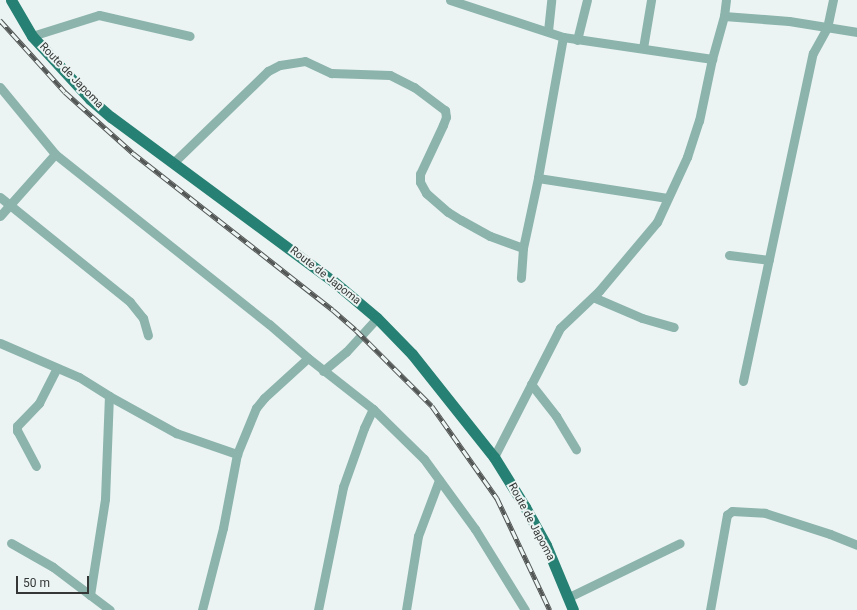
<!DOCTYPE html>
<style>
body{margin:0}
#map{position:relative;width:857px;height:610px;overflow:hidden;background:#ebf4f2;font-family:Roboto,sans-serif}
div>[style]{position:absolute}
.minor>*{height:9px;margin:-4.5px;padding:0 4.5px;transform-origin:4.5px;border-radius:4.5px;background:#8cb4ac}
.primary>*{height:11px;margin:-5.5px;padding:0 5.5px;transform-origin:5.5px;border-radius:5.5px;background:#268073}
.rail>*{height:4.5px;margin-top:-2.25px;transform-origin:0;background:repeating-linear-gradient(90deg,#ebf4f2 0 9px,#525655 0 18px);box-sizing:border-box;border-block:1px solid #525655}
span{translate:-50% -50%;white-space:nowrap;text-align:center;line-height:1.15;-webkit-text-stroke:4px #ebf4f2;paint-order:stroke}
.street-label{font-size:11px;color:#343736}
.scale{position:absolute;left:16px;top:576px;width:73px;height:18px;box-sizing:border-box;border:2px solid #343736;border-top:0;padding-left:5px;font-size:12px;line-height:14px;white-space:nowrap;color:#343736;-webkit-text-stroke:3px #ebf4f2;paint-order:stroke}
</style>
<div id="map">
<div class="minor">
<div style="left:450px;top:0;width:119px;rotate:18.1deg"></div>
<div style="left:563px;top:37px;width:143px;rotate:100.1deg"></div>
<div style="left:538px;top:178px;width:72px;rotate:102.1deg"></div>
<div style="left:523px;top:248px;width:30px;rotate:94deg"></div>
<div style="left:724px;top:16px;width:65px;rotate:4.4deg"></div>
<div style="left:789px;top:21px;width:69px;rotate:9.2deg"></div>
<div style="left:548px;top:31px;width:31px;rotate:-84deg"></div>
<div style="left:32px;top:36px;width:70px;rotate:-17.4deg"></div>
<div style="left:99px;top:15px;width:93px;rotate:13deg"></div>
<div style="left:563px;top:37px;width:151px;rotate:8.4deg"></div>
<div style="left:577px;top:40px;width:41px;rotate:-76deg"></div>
<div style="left:643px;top:48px;width:49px;rotate:-80.5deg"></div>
<div style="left:0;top:87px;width:87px;rotate:50.6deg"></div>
<div style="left:55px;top:154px;width:273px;rotate:38.5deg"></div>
<div style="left:269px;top:324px;width:52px;rotate:41.1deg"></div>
<div style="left:174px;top:162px;width:131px;rotate:-44.1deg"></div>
<div style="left:268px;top:71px;width:13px;rotate:-27deg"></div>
<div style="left:280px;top:65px;width:25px;rotate:-9deg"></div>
<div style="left:305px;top:61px;width:29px;rotate:25deg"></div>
<div style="left:331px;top:73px;width:59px;rotate:1.9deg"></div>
<div style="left:390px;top:75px;width:27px;rotate:27deg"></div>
<div style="left:414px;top:87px;width:39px;rotate:37deg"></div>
<div style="left:445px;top:110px;width:7px;rotate:82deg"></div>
<div style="left:446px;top:117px;width:9px;rotate:111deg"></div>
<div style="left:443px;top:125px;width:54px;rotate:115.1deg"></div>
<div style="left:420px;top:174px;width:8px;rotate:90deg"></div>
<div style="left:420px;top:182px;width:13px;rotate:61deg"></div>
<div style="left:426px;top:193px;width:29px;rotate:41deg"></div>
<div style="left:448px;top:212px;width:15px;rotate:32deg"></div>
<div style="left:461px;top:220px;width:33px;rotate:29deg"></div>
<div style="left:490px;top:236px;width:35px;rotate:20deg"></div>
<div style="left:538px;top:178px;width:131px;rotate:8.8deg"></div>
<div style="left:0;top:197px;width:167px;rotate:38.9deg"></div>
<div style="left:130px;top:302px;width:21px;rotate:51deg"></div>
<div style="left:143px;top:318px;width:18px;rotate:74deg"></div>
<div style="left:0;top:216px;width:83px;rotate:-48.4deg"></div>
<div style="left:729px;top:255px;width:40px;rotate:7.1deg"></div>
<div style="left:593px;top:297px;width:53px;rotate:23.2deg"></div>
<div style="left:642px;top:318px;width:33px;rotate:16deg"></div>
<div style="left:0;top:343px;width:86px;rotate:23.3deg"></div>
<div style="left:79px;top:377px;width:36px;rotate:32deg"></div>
<div style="left:109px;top:396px;width:77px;rotate:28.9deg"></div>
<div style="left:176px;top:433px;width:65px;rotate:19deg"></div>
<div style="left:237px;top:454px;width:75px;rotate:100.7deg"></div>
<div style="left:223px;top:528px;width:85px;rotate:104.4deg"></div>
<div style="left:323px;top:371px;width:30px;rotate:-40deg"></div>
<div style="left:346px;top:352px;width:46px;rotate:-47.6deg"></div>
<div style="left:743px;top:381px;width:335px;rotate:-78deg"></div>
<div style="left:813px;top:53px;width:29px;rotate:-61deg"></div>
<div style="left:827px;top:28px;width:29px;rotate:-78deg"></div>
<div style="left:531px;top:384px;width:41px;rotate:52deg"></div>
<div style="left:556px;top:416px;width:39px;rotate:59deg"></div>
<div style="left:237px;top:454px;width:50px;rotate:-67.6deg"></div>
<div style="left:256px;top:408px;width:13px;rotate:-51deg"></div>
<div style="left:264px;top:398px;width:59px;rotate:-42.3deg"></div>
<div style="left:308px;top:358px;width:83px;rotate:38.1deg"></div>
<div style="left:373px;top:409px;width:71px;rotate:44.4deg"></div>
<div style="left:424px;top:459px;width:87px;rotate:53.9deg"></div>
<div style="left:475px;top:529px;width:95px;rotate:58.3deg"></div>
<div style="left:494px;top:457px;width:145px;rotate:-62.9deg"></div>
<div style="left:560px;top:328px;width:54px;rotate:-43.5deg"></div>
<div style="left:599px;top:291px;width:90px;rotate:-50deg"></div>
<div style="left:657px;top:222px;width:72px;rotate:-65.2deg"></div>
<div style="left:687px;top:157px;width:38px;rotate:-72deg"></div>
<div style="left:699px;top:121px;width:63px;rotate:-78.2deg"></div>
<div style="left:712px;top:59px;width:45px;rotate:-74.4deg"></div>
<div style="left:724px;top:16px;width:16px;rotate:-83deg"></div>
<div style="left:36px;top:466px;width:40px;rotate:-118deg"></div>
<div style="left:17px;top:431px;width:5px;rotate:-90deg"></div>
<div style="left:17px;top:426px;width:32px;rotate:-46deg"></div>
<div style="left:39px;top:403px;width:39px;rotate:-63deg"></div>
<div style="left:11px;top:543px;width:48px;rotate:29.7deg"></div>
<div style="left:53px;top:567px;width:71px;rotate:37deg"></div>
<div style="left:90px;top:595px;width:97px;rotate:-81.1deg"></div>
<div style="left:105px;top:499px;width:103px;rotate:-87.8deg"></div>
<div style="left:569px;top:597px;width:123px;rotate:-25.9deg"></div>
<div style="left:318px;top:610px;width:126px;rotate:-78.5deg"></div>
<div style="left:343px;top:487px;width:63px;rotate:-70.4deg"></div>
<div style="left:364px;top:428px;width:21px;rotate:-65deg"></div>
<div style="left:406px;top:610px;width:75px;rotate:-80.8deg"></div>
<div style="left:418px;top:536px;width:60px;rotate:-69.4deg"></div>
<div style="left:710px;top:610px;width:97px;rotate:-79.9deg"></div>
<div style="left:727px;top:515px;width:6px;rotate:-39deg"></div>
<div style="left:732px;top:511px;width:33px;rotate:3deg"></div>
<div style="left:765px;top:513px;width:68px;rotate:17.9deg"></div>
<div style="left:830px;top:534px;width:29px;rotate:22deg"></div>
</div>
<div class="primary">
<div style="left:11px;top:0;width:42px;rotate:59.7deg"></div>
<div style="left:32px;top:36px;width:86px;rotate:47.4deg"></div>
<div style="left:90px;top:99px;width:28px;rotate:41deg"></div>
<div style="left:111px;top:117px;width:276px;rotate:36.5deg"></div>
<div style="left:333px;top:281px;width:57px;rotate:40.1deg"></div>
<div style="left:377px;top:318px;width:50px;rotate:45.8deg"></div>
<div style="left:412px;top:354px;width:132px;rotate:51.5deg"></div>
<div style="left:494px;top:457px;width:59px;rotate:58.2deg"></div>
<div style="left:525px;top:507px;width:43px;rotate:61.1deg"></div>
<div style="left:546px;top:545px;width:70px;rotate:67.4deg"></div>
</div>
<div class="rail">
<div style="left:0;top:20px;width:97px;rotate:47.9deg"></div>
<div style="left:65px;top:92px;width:91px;rotate:41.9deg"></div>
<div style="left:133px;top:153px;width:254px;rotate:38.1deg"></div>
<div style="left:333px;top:310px;width:30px;rotate:41deg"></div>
<div style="left:356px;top:330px;width:107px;rotate:45deg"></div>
<div style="left:432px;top:406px;width:113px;rotate:54.8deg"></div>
<div style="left:497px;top:498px;width:124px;rotate:64.7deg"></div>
</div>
<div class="street-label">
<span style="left:71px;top:76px;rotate:46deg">Route de Japoma</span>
<span style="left:325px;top:276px;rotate:38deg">Route de Japoma</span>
<span style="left:531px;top:522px;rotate:62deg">Route de Japoma</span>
</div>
<div class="scale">50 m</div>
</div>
